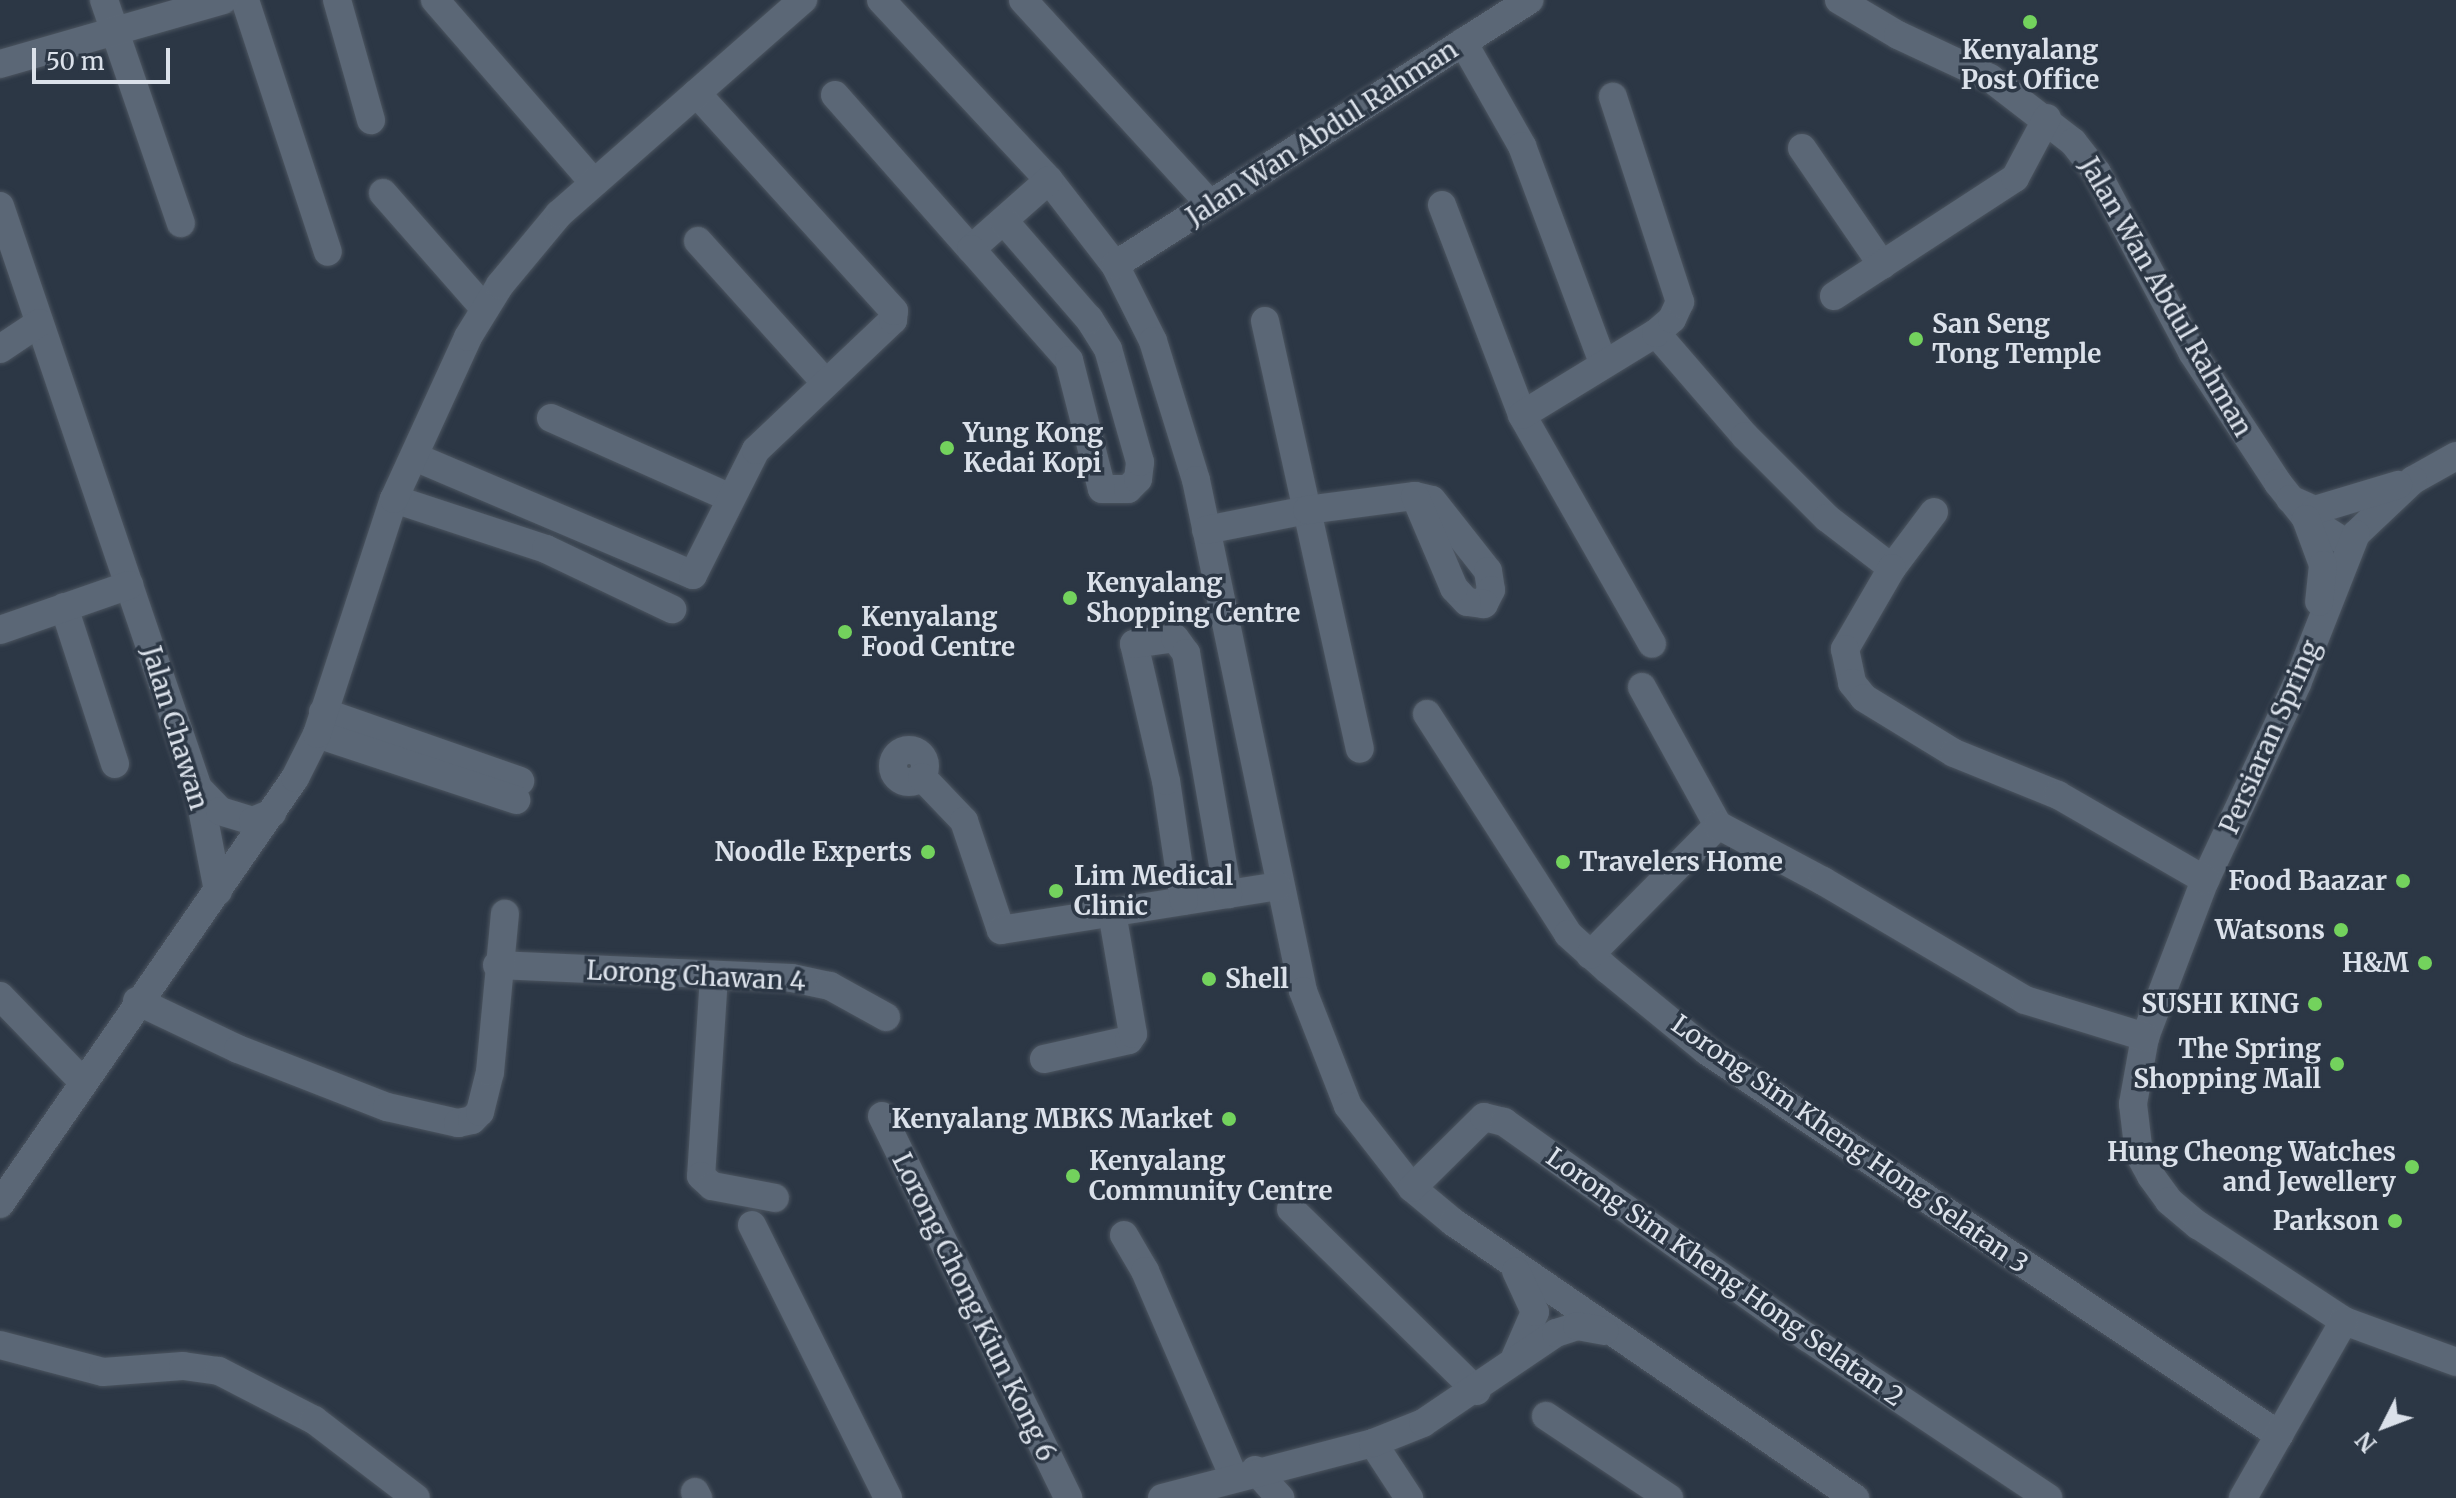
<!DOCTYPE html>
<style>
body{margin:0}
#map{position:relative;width:2456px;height:1498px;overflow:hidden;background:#2c3745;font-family:Merriweather,serif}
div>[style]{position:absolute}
.roads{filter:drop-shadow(0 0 2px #4c5560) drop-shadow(0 0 2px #4c5560)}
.minor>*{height:28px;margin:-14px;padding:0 14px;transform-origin:14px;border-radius:14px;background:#5b6776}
.minor>.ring{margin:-14px;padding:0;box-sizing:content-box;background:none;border:28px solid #5b6776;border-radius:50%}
.dots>*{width:22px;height:22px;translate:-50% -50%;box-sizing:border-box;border:4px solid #2c3745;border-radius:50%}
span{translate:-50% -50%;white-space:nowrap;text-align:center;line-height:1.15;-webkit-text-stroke:7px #2c3745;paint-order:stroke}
.poi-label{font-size:26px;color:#dbe1ea;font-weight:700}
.left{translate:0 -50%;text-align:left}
.right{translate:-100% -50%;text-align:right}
.street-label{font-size:26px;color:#dbe1ea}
.north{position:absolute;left:2344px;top:1386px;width:80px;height:80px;-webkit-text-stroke:6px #2c3745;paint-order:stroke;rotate:228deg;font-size:22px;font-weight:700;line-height:32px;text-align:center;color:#dbe1ea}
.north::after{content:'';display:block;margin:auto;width:28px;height:36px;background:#dbe1ea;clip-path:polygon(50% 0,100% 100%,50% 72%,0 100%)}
.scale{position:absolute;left:32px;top:48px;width:138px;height:36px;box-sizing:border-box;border:4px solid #dbe1ea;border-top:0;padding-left:10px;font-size:24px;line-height:28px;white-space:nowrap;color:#dbe1ea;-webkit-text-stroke:6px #2c3745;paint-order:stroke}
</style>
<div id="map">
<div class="roads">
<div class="minor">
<div style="left:104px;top:0;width:236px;rotate:71deg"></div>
<div style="left:245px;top:0;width:265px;rotate:71.8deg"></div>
<div style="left:337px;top:0;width:125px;rotate:74.2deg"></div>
<div style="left:435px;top:0;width:242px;rotate:49deg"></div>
<div style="left:881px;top:0;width:246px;rotate:47deg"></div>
<div style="left:1049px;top:180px;width:108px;rotate:52.2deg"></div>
<div style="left:1115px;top:265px;width:85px;rotate:63.4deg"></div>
<div style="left:1153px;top:341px;width:145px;rotate:72.8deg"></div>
<div style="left:1196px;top:480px;width:522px;rotate:78.17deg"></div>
<div style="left:1303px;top:991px;width:123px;rotate:68.6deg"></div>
<div style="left:1348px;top:1106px;width:104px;rotate:52deg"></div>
<div style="left:1412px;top:1188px;width:53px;rotate:39.7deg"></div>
<div style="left:1453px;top:1222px;width:488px;rotate:34.5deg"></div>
<div style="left:1023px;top:0;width:277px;rotate:47.5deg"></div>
<div style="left:1839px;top:0;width:69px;rotate:30.7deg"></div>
<div style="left:1898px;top:35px;width:102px;rotate:25.1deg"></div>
<div style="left:1990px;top:78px;width:105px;rotate:37.6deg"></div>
<div style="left:2073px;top:142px;width:39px;rotate:52deg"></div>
<div style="left:2097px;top:173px;width:203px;rotate:62deg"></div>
<div style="left:2192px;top:352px;width:157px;rotate:56.7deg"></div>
<div style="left:2278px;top:483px;width:43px;rotate:51.5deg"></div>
<div style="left:2305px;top:517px;width:54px;rotate:32.2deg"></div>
<div style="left:1463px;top:42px;width:120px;rotate:60.4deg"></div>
<div style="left:1522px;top:146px;width:232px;rotate:69.5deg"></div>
<div style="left:0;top:64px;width:232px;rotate:-16deg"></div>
<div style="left:835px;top:95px;width:205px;rotate:48.6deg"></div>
<div style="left:971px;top:249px;width:104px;rotate:-41.5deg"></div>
<div style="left:1802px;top:148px;width:142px;rotate:55.6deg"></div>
<div style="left:383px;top:193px;width:154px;rotate:48.7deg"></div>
<div style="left:1442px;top:205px;width:225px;rotate:69.1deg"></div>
<div style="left:1522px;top:415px;width:263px;rotate:60.4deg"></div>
<div style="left:0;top:206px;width:615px;rotate:71.21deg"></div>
<div style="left:198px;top:788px;width:105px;rotate:79deg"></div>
<div style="left:698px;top:241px;width:191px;rotate:48deg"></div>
<div style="left:971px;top:249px;width:148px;rotate:48.6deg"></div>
<div style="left:1069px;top:360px;width:133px;rotate:75.7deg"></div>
<div style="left:1102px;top:489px;width:26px"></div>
<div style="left:1128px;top:489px;width:14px;rotate:-45deg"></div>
<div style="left:1138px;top:479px;width:17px;rotate:-83deg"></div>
<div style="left:1140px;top:462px;width:117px;rotate:-105.8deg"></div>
<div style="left:1108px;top:349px;width:36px;rotate:-122deg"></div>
<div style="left:1089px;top:319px;width:130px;rotate:-130.9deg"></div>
<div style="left:1115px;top:265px;width:492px;rotate:-32.6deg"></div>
<div style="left:1834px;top:296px;width:216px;rotate:-33.1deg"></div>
<div style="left:2015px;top:178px;width:68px;rotate:-61.9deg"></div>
<div style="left:1265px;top:321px;width:438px;rotate:77.5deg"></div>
<div style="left:1656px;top:333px;width:136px;rotate:49.2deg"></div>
<div style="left:1745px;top:436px;width:116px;rotate:45deg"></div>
<div style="left:1827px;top:518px;width:82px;rotate:37.6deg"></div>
<div style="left:0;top:349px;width:47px;rotate:-33.7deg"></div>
<div style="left:1522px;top:415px;width:157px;rotate:-31.5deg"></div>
<div style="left:1656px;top:333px;width:21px;rotate:-41deg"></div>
<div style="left:1672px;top:319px;width:19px;rotate:-65deg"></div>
<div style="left:1680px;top:302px;width:216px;rotate:-108.1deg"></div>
<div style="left:551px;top:418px;width:197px;rotate:24deg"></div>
<div style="left:2456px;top:456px;width:49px;rotate:150.8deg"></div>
<div style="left:2413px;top:480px;width:79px;rotate:136.5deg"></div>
<div style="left:2356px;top:534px;width:161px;rotate:111.5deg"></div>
<div style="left:2297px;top:684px;width:217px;rotate:115.1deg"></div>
<div style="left:2205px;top:880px;width:168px;rotate:110.9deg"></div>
<div style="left:2145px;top:1037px;width:68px;rotate:100.2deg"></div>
<div style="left:2133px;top:1104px;width:50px;rotate:83.2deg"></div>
<div style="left:2139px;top:1154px;width:25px;rotate:61deg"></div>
<div style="left:2151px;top:1176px;width:31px;rotate:54deg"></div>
<div style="left:2169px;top:1201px;width:38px;rotate:40deg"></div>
<div style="left:2198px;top:1225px;width:175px;rotate:33.3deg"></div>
<div style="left:2344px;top:1321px;width:119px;rotate:20.1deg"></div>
<div style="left:415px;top:457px;width:302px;rotate:23deg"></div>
<div style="left:693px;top:575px;width:140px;rotate:-63.3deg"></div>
<div style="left:756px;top:450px;width:189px;rotate:-43.5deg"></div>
<div style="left:893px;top:320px;width:9px;rotate:-84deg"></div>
<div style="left:894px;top:311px;width:294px;rotate:-132.2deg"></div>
<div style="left:394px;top:499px;width:160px;rotate:18.2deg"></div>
<div style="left:546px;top:549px;width:140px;rotate:25.5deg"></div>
<div style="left:2290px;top:499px;width:27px;rotate:24deg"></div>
<div style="left:2315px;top:510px;width:87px;rotate:-16.8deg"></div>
<div style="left:1934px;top:512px;width:70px;rotate:126.9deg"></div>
<div style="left:1892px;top:568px;width:94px;rotate:120.1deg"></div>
<div style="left:1845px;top:649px;width:35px;rotate:78deg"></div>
<div style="left:1852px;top:683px;width:19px;rotate:51deg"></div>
<div style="left:1864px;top:698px;width:105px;rotate:31.4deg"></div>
<div style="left:1954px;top:753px;width:112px;rotate:22deg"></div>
<div style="left:2058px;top:795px;width:170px;rotate:30deg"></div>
<div style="left:2306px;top:519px;width:49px;rotate:69.7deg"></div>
<div style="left:2323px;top:565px;width:37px;rotate:96deg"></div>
<div style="left:1206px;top:530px;width:103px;rotate:-11.2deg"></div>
<div style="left:1307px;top:510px;width:109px;rotate:-7.4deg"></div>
<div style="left:1415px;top:496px;width:17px;rotate:13deg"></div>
<div style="left:1432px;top:500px;width:90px;rotate:51.7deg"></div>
<div style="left:1488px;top:571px;width:19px;rotate:81deg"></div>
<div style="left:1491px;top:590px;width:16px;rotate:117deg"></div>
<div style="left:1484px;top:604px;width:17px;rotate:-173deg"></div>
<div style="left:1467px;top:602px;width:19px;rotate:-133deg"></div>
<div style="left:1454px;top:588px;width:100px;rotate:-113deg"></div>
<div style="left:64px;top:607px;width:165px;rotate:72deg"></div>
<div style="left:0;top:630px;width:137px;rotate:-19.2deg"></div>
<div style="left:1642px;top:687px;width:158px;rotate:61.2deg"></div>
<div style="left:323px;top:712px;width:209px;rotate:19.3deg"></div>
<div style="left:1427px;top:714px;width:261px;rotate:57.3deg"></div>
<div style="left:1568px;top:934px;width:54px;rotate:42deg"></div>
<div style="left:1608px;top:970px;width:128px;rotate:39.3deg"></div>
<div style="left:1707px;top:1051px;width:689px;rotate:33.87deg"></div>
<div style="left:317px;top:734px;width:210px;rotate:18.3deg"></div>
<div class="ring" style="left:893px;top:750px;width:4px;height:4px"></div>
<div style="left:922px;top:777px;width:61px;rotate:46.3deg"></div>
<div style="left:964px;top:821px;width:115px;rotate:71.3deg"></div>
<div style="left:1001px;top:930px;width:280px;rotate:-9deg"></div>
<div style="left:198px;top:788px;width:32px;rotate:46deg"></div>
<div style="left:220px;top:811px;width:34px;rotate:17deg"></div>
<div style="left:253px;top:821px;width:21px;rotate:-23deg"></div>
<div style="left:1184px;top:901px;width:121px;rotate:-98.5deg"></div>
<div style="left:1166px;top:781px;width:141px;rotate:-103.1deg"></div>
<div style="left:1134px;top:644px;width:41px;rotate:-8.3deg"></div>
<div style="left:1175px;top:638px;width:19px;rotate:54deg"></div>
<div style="left:1186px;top:653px;width:245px;rotate:80.1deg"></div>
<div style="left:1590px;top:955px;width:182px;rotate:-45.4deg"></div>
<div style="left:1718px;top:825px;width:119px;rotate:28.1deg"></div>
<div style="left:1823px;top:881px;width:234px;rotate:30.5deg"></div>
<div style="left:2025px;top:1000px;width:126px;rotate:17.1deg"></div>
<div style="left:497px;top:965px;width:295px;rotate:2.5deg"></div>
<div style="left:792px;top:978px;width:39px;rotate:12deg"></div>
<div style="left:830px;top:986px;width:64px;rotate:29deg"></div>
<div style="left:714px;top:976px;width:200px;rotate:93.7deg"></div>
<div style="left:701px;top:1176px;width:15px;rotate:42deg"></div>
<div style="left:712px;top:1186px;width:64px;rotate:10.8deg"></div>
<div style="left:0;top:996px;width:118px;rotate:46deg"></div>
<div style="left:137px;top:1001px;width:112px;rotate:25.4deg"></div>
<div style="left:238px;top:1049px;width:160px;rotate:21.3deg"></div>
<div style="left:387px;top:1107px;width:73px;rotate:12.7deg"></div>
<div style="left:458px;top:1123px;width:14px;rotate:-12deg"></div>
<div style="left:472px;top:1120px;width:11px;rotate:-45deg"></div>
<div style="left:480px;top:1112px;width:41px;rotate:-76deg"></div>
<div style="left:490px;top:1072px;width:159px;rotate:-84.6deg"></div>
<div style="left:1044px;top:1059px;width:87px;rotate:-12.6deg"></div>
<div style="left:1129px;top:1040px;width:7px;rotate:-56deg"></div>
<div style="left:1133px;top:1034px;width:124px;rotate:-99.8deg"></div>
<div style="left:882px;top:1116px;width:425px;rotate:64deg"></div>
<div style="left:1412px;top:1188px;width:101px;rotate:-44.6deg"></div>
<div style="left:1484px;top:1117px;width:21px;rotate:14deg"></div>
<div style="left:1504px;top:1122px;width:372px;rotate:35.4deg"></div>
<div style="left:1807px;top:1337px;width:290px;rotate:33.7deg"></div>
<div style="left:0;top:1204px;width:518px;rotate:-55.3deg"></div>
<div style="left:295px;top:778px;width:49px;rotate:-63.4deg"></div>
<div style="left:317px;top:734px;width:247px;rotate:-71.9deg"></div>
<div style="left:394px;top:499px;width:178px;rotate:-65.4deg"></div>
<div style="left:468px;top:337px;width:61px;rotate:-58.4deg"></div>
<div style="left:500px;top:285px;width:92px;rotate:-50.3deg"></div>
<div style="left:559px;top:214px;width:325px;rotate:-41.3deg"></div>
<div style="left:1291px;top:1209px;width:260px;rotate:44.4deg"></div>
<div style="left:752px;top:1225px;width:305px;rotate:63.5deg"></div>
<div style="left:1124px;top:1235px;width:42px;rotate:59.7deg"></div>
<div style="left:1145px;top:1271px;width:222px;rotate:66.7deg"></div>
<div style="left:0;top:1345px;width:106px;rotate:14.7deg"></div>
<div style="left:103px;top:1372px;width:80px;rotate:-4.3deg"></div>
<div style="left:183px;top:1366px;width:36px;rotate:8deg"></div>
<div style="left:219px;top:1371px;width:107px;rotate:27.3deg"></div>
<div style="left:314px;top:1420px;width:128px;rotate:37.4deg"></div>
<div style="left:1514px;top:1360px;width:52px;rotate:-66.4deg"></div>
<div style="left:1535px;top:1312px;width:45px;rotate:-114.9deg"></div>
<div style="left:1546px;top:1416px;width:148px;rotate:33.7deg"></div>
<div style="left:1373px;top:1443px;width:66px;rotate:56.8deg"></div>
<div style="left:1255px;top:1470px;width:38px;rotate:48deg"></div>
<div style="left:695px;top:1492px;width:7px;rotate:63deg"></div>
<div style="left:1162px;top:1498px;width:218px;rotate:-14.6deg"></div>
<div style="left:1373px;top:1443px;width:54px;rotate:-21.8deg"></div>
<div style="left:1423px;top:1423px;width:161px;rotate:-34.1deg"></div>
<div style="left:1556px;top:1333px;width:22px;rotate:-18deg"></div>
<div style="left:1577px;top:1326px;width:28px;rotate:10deg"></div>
<div style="left:2243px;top:1498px;width:204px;rotate:-60.3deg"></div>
</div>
</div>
<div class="dots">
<div style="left:2030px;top:22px;background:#73d25d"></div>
<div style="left:1916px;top:339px;background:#73d25d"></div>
<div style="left:947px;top:448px;background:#73d25d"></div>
<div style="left:1070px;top:598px;background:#73d25d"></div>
<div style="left:845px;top:632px;background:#73d25d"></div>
<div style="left:928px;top:852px;background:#73d25d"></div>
<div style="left:1563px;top:862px;background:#73d25d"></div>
<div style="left:2403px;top:881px;background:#73d25d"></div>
<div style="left:1056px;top:891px;background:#73d25d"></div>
<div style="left:2341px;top:930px;background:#73d25d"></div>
<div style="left:2425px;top:963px;background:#73d25d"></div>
<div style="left:1209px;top:979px;background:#73d25d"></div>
<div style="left:2315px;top:1004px;background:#73d25d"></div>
<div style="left:2337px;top:1064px;background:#73d25d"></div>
<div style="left:1229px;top:1119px;background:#73d25d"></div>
<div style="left:2412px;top:1167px;background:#73d25d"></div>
<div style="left:1073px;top:1176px;background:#73d25d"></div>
<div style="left:2395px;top:1221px;background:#73d25d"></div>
</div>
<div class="poi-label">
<span style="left:2030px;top:65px">Kenyalang<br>Post Office</span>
<span class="left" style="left:1932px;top:339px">San Seng<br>Tong Temple</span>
<span class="left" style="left:963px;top:448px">Yung Kong<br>Kedai Kopi</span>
<span class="left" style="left:1086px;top:598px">Kenyalang<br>Shopping Centre</span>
<span class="left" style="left:861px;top:632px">Kenyalang<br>Food Centre</span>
<span class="right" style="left:912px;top:852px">Noodle Experts</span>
<span class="left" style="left:1579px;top:862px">Travelers Home</span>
<span class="left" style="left:1074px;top:891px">Lim Medical<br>Clinic</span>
<span class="right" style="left:2387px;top:881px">Food Baazar</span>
<span class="right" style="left:2325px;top:930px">Watsons</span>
<span class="right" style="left:2409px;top:963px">H&amp;M</span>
<span class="left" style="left:1225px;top:979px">Shell</span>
<span class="right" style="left:2299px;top:1004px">SUSHI KING</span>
<span class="right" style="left:2321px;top:1064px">The Spring<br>Shopping Mall</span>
<span class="right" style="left:1213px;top:1119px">Kenyalang MBKS Market</span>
<span class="right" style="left:2396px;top:1167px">Hung Cheong Watches<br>and Jewellery</span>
<span class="left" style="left:1089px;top:1176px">Kenyalang<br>Community Centre</span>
<span class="right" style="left:2379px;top:1221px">Parkson</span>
</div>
<div class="street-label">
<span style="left:1322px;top:133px;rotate:-33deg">Jalan Wan Abdul Rahman</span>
<span style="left:2166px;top:297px;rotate:60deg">Jalan Wan Abdul Rahman</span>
<span style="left:175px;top:728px;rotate:73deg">Jalan Chawan</span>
<span style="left:2270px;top:737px;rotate:-66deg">Persiaran Spring</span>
<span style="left:696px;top:976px;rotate:3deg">Lorong Chawan 4</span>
<span style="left:1850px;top:1144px;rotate:35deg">Lorong Sim Kheng Hong Selatan 3</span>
<span style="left:1725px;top:1277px;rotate:35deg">Lorong Sim Kheng Hong Selatan 2</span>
<span style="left:974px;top:1307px;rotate:64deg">Lorong Chong Kiun Kong 6</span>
</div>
<div class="north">N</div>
<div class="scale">50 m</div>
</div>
